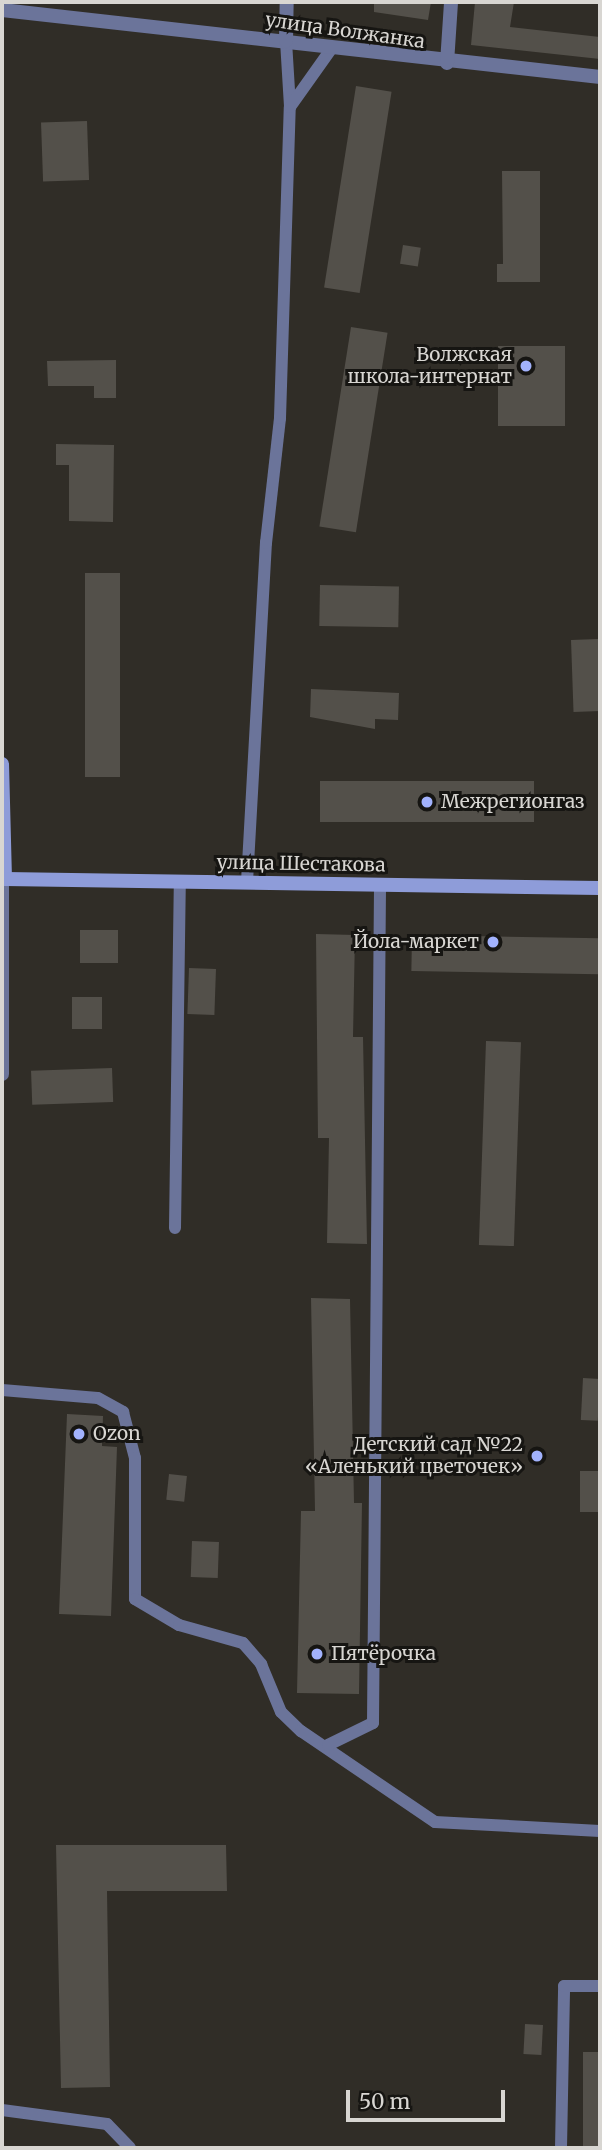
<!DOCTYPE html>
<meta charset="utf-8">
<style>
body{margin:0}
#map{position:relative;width:602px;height:2150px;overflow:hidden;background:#302d27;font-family:Merriweather,serif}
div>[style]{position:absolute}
.building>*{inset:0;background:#53504a;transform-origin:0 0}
.service>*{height:12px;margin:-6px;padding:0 6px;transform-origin:6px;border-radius:6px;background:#6b749a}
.minor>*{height:14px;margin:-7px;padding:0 7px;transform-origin:7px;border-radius:7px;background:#6b749a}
.secondary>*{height:14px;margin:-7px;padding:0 7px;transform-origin:7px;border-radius:7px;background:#8e9cd9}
.dots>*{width:19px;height:19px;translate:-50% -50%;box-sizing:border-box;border:4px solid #161512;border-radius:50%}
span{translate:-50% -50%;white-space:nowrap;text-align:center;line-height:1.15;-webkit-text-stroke:6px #161512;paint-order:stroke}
.street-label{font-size:19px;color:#d8d6d2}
.poi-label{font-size:19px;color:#d8d6d2}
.right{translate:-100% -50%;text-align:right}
.left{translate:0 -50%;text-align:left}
.frame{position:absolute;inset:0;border:4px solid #d8d6d2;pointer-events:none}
.scale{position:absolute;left:346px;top:2090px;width:159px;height:32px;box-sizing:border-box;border:4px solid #d8d6d2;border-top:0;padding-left:9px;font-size:21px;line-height:24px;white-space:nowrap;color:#d8d6d2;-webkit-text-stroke:5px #161512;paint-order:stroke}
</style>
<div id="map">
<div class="building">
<div style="clip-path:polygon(374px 2px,431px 2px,428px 20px,374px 12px)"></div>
<div style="clip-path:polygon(475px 2px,514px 2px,510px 27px,600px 37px,600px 59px,471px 45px)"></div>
<div style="left:356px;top:86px;width:36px;height:204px;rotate:9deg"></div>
<div style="left:87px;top:121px;width:59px;height:46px;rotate:88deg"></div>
<div style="clip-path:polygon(502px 171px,540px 171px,540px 282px,497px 282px,497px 264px,503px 264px)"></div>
<div style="left:403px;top:245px;width:18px;height:19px;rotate:9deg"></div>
<div style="left:351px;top:327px;width:37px;height:202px;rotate:9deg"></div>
<div style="left:498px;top:346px;width:67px;height:80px"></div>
<div style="clip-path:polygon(116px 360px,116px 398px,94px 398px,94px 386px,48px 386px,47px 361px)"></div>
<div style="clip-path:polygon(56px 444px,114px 445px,113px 522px,69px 521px,69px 465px,56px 465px)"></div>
<div style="left:85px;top:573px;width:35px;height:204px"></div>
<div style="left:320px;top:585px;width:79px;height:41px;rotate:1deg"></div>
<div style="left:598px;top:639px;width:72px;height:27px;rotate:88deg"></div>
<div style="clip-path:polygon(311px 689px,399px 693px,398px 720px,375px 719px,375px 729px,310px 717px)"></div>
<div style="left:320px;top:781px;width:214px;height:41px"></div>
<div style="left:118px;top:930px;width:33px;height:38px;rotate:90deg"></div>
<div style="clip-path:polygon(316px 934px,355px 935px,353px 1037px,363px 1037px,367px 1244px,327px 1243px,329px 1138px,318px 1138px)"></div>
<div style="left:412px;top:935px;width:188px;height:36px;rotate:1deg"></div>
<div style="left:189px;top:968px;width:27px;height:46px;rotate:2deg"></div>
<div style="left:72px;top:997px;width:30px;height:32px"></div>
<div style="left:486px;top:1041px;width:35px;height:204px;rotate:2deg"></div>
<div style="left:112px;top:1068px;width:34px;height:81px;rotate:88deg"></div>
<div style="clip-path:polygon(311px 1298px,350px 1299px,354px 1503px,362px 1503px,359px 1694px,297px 1693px,301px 1511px,315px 1511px)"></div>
<div style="left:583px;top:1378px;width:17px;height:42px;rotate:3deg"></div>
<div style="clip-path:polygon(67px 1414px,103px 1416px,102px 1446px,117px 1447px,111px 1616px,59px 1614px)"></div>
<div style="left:580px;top:1471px;width:20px;height:41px"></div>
<div style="left:169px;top:1474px;width:18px;height:26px;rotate:6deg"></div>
<div style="left:192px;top:1541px;width:27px;height:36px;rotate:2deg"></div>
<div style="clip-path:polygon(56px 1845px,226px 1845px,227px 1891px,107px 1891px,110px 2087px,61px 2088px)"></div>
<div style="left:525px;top:2024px;width:18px;height:30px;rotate:3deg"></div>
<div style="left:583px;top:2052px;width:17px;height:96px"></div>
</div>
<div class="service">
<div style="left:286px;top:41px;width:66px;rotate:86.5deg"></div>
<div style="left:247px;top:882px;width:340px;rotate:-86.8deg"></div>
<div style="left:266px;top:543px;width:126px;rotate:-83.6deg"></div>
<div style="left:280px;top:418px;width:311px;rotate:-88.2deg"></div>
<div style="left:290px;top:107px;width:72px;rotate:-54.6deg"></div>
<div style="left:175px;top:1228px;width:346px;rotate:-89.2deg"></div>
<div style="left:2px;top:1390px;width:96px;rotate:4.8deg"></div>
<div style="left:98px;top:1398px;width:29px;rotate:29deg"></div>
<div style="left:123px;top:1412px;width:48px;rotate:75.4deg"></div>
<div style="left:135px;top:1458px;width:141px;rotate:90deg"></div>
<div style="left:135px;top:1599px;width:51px;rotate:30.6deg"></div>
<div style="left:179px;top:1625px;width:66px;rotate:15.7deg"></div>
<div style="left:243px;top:1643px;width:28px;rotate:49deg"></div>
<div style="left:261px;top:1664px;width:52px;rotate:67.4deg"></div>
<div style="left:281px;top:1712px;width:28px;rotate:44deg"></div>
<div style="left:301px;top:1731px;width:162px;rotate:34.2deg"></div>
<div style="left:435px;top:1822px;width:165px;rotate:3.1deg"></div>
<div style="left:328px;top:1745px;width:50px;rotate:-26.1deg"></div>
<div style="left:373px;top:1723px;width:838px;rotate:-89.52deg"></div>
<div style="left:2px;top:2110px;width:106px;rotate:7.6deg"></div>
<div style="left:107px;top:2124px;width:33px;rotate:46deg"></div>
<div style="left:561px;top:2148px;width:162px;rotate:-88.9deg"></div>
<div style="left:564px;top:1986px;width:36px"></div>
</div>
<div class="minor">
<div style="left:2px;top:10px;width:602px;rotate:6.39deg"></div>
<div style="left:286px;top:41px;width:39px;rotate:-89deg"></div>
<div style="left:447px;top:63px;width:61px;rotate:-86.2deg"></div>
<div style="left:2px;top:879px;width:195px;rotate:90deg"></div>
</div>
<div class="secondary">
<div style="left:2px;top:764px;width:115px;rotate:88.5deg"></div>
<div style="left:5px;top:879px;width:595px;rotate:0.87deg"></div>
</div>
<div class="dots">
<div style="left:526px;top:366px;background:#a2b2fd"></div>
<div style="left:427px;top:802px;background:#a2b2fd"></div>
<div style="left:493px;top:942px;background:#a2b2fd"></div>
<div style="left:79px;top:1434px;background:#a2b2fd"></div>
<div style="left:537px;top:1456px;background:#a2b2fd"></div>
<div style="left:317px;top:1654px;background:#a2b2fd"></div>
</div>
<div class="street-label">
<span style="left:345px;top:31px;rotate:8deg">улица Волжанка</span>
<span style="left:301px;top:864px;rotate:1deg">улица Шестакова</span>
</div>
<div class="poi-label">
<span class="right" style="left:512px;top:366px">Волжская<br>школа-интернат</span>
<span class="left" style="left:441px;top:802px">Межрегионгаз</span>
<span class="right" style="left:479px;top:942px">Йола-маркет</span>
<span class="left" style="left:93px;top:1434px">Ozon</span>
<span class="right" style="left:523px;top:1456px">Детский сад №22<br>«Аленький цветочек»</span>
<span class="left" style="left:331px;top:1654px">Пятёрочка</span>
</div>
<div class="frame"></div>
<div class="scale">50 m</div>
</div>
